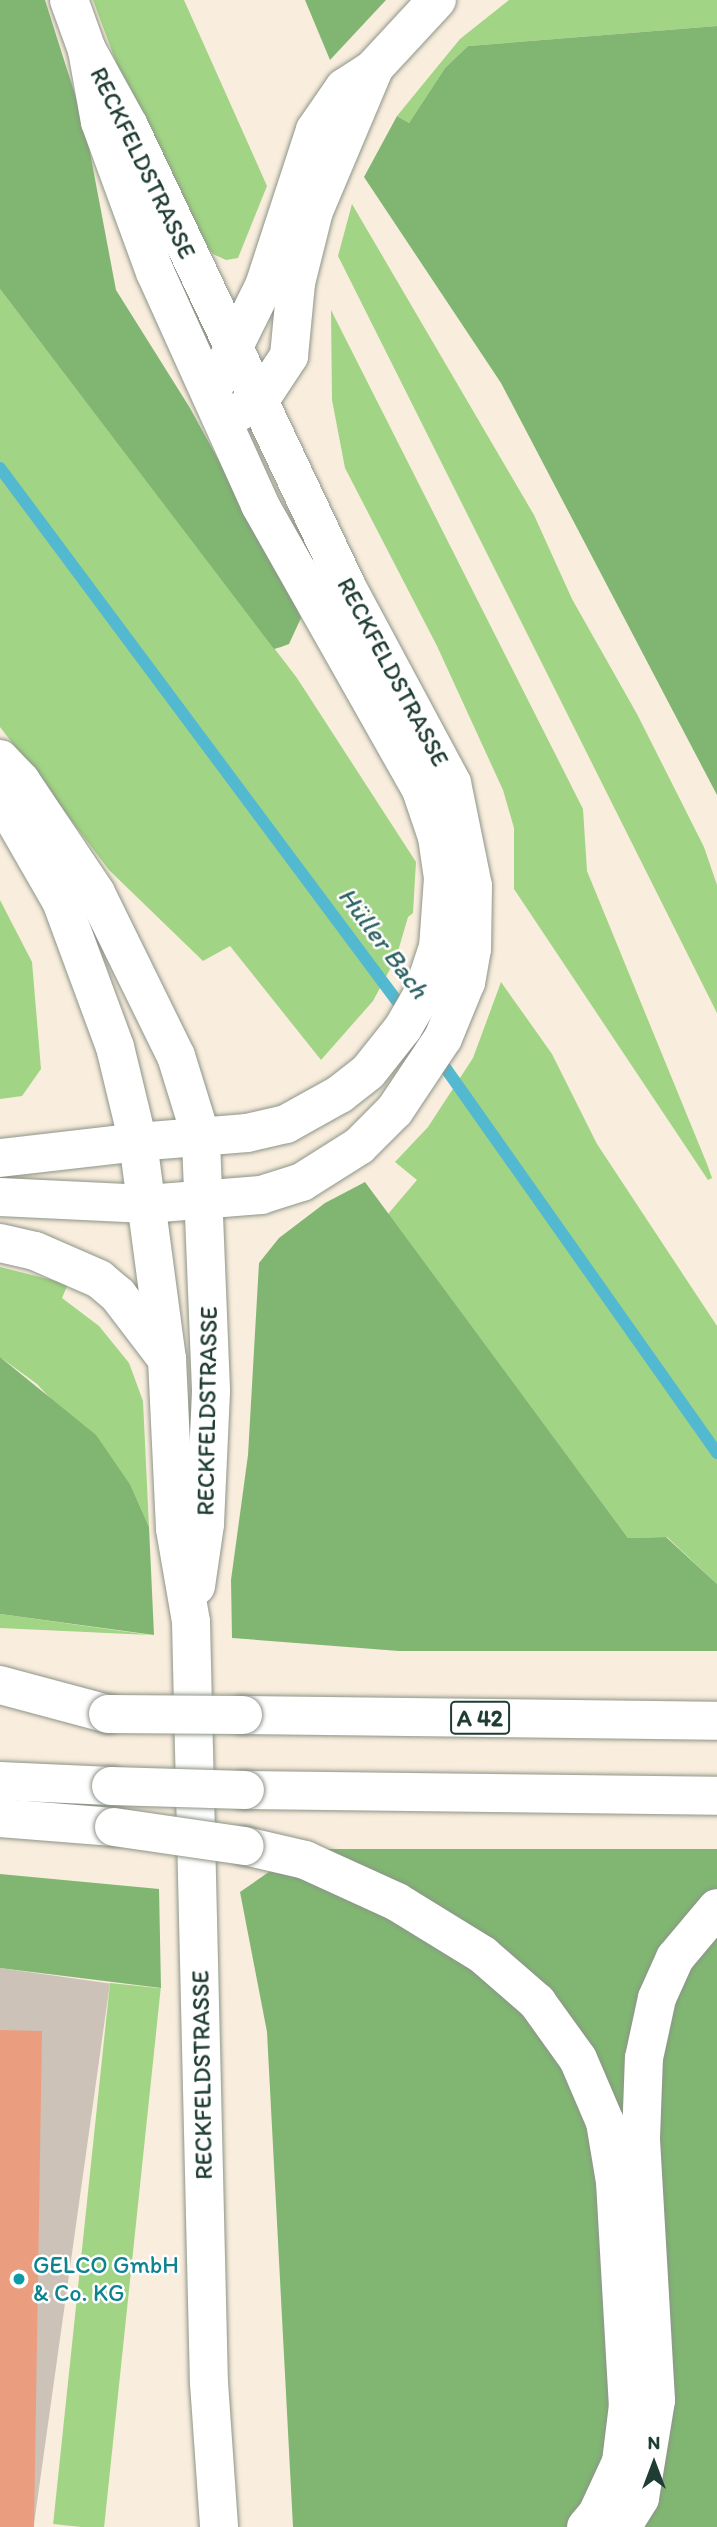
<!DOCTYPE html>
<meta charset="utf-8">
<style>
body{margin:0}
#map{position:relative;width:717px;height:2527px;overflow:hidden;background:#f9eddd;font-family:Itim,sans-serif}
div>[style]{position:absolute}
.industrial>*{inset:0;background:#ccc2b8;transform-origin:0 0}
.green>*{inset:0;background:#a1d484;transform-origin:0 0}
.forest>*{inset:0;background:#80b672}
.stream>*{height:12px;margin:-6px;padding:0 6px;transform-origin:6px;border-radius:6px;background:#52b9d0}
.building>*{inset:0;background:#eb9e7f}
.roads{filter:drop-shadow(0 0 2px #8c9588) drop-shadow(0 0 2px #8c9588)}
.minor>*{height:38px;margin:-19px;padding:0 19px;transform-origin:19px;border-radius:19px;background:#fff}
.tertiary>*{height:38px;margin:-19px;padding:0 19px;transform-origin:19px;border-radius:19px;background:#fff}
.motorway>*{height:38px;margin:-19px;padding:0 19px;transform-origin:19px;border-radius:19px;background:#fff}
.bridges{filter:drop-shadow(0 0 2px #8c9588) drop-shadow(0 0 2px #8c9588)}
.motorway-bridge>*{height:38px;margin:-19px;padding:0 19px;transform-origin:19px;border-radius:19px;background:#fff}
.dots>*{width:19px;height:19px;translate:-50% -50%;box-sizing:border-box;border:4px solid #fff;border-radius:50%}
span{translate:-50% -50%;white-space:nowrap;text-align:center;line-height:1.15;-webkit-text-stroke:5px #fff;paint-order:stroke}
.shield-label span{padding:2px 5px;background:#fff;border:2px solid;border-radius:5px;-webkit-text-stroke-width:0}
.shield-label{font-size:23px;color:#1f3d34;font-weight:700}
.street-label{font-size:24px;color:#1f3d34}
.culture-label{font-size:24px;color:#0d838f}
.left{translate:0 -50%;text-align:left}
.water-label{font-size:26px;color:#2e6263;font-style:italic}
.north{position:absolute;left:619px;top:2429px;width:70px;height:70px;-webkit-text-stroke:5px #fff;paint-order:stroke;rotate:0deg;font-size:19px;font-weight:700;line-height:28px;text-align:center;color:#1f3d34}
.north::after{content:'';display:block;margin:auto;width:24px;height:32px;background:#1f3d34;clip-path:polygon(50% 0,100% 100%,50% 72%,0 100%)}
</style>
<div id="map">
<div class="industrial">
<div style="left:0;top:1968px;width:111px;height:559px;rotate:8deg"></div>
</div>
<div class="green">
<div style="clip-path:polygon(93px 0,184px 0,267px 186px,238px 258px,226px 260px,213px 254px,197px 234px,122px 78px)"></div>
<div style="clip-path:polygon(509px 0,717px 0,717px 26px,468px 46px,445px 68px,409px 123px,397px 116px,460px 39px)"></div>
<div style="clip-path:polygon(352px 204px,534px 515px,572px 599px,637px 714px,704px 847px,717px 885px,717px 1013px,338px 256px)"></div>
<div style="clip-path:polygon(0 289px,297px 678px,416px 862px,413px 913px,408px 917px,396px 958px,373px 1001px,321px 1060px,230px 946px,203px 961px,109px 870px,0 727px)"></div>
<div style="clip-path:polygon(331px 310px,583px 809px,587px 871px,707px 1164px,712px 1178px,708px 1180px,514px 889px,514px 828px,503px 790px,437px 646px,345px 468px,332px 400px)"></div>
<div style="clip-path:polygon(0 900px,32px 962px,41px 1069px,22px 1096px,0 1099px)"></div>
<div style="clip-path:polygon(501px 982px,552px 1054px,597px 1144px,717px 1326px,717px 1584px,667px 1537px,628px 1538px,388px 1214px,417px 1180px,395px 1162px,428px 1127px,473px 1058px)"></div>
<div style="clip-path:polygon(0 1267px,68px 1284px,62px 1298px,99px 1326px,129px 1363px,143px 1401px,149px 1527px,131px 1486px,37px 1384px,0 1357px)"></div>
<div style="clip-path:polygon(0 1614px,150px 1635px,0 1628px)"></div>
<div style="left:110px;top:1983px;width:51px;height:544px;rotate:6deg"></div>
</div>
<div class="forest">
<div style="clip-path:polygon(0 0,45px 0,85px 126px,116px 290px,190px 408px,290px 591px,301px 618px,289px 644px,281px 647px,274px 649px,0 289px)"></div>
<div style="clip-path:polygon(305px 0,386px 0,330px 60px)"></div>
<div style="clip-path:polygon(717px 26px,717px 795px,501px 383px,364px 177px,397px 116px,409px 123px,445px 68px,468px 46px)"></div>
<div style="clip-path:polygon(365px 1182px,628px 1538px,666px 1537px,717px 1584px,717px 1651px,399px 1651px,232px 1638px,231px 1580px,248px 1455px,259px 1263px,279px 1238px,325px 1203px)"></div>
<div style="clip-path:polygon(0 1357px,96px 1435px,131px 1486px,149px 1527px,154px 1635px,0 1614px)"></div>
<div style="clip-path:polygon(302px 1849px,717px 1849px,717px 2527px,293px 2527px,267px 2032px,240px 1892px)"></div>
<div style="clip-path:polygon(0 1874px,159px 1889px,161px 1988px,0 1968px)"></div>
</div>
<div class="stream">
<div style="left:0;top:468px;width:680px;rotate:53.32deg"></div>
<div style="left:437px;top:1056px;width:486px;rotate:54.8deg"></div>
</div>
<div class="building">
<div style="clip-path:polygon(0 2030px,42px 2031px,34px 2527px,0 2527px)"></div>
</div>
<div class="roads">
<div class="minor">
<div style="left:212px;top:391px;width:117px;rotate:-63.7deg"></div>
<div style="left:264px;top:286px;width:164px;rotate:-71.9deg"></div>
<div style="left:315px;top:130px;width:51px;rotate:-55.4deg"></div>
<div style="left:344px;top:88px;width:35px;rotate:-33deg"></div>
<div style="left:373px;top:69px;width:94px;rotate:-47.2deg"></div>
<div style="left:224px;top:420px;width:41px;rotate:-29.1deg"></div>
<div style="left:260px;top:400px;width:53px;rotate:-56.6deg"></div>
<div style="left:289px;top:356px;width:73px;rotate:-84.5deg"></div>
<div style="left:296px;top:283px;width:74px;rotate:-76deg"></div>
<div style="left:314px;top:211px;width:152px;rotate:-67.1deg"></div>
<div style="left:0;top:759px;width:30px;rotate:46deg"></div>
<div style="left:21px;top:781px;width:135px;rotate:56.2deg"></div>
<div style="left:96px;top:893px;width:182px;rotate:63.9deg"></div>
<div style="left:176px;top:1056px;width:85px;rotate:72.8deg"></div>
<div style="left:0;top:795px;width:122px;rotate:60.1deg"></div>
<div style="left:61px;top:901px;width:156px;rotate:69.7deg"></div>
<div style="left:115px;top:1047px;width:98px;rotate:76.4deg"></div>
</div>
<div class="tertiary">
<div style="left:69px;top:0;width:53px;rotate:70.2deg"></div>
<div style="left:87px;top:50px;width:87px;rotate:61.1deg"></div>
<div style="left:129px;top:126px;width:512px;rotate:64.69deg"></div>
<div style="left:348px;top:589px;width:220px;rotate:61.8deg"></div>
<div style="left:452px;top:783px;width:105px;rotate:78.5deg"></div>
<div style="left:473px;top:886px;width:63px;rotate:90.9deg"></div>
<div style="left:472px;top:949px;width:34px;rotate:100deg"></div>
<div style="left:466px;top:982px;width:61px;rotate:112.3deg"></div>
<div style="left:443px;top:1038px;width:87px;rotate:123.7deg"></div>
<div style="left:395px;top:1110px;width:51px;rotate:135deg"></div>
<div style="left:359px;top:1146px;width:67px;rotate:147.7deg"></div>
<div style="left:302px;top:1182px;width:43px;rotate:162.4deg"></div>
<div style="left:261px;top:1195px;width:114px;rotate:175.5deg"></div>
<div style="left:87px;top:50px;width:73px;rotate:79.8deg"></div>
<div style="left:100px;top:122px;width:160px;rotate:69.9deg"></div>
<div style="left:155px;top:272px;width:256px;rotate:65.7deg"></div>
<div style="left:260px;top:505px;width:327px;rotate:60.5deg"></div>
<div style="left:421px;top:790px;width:50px;rotate:71.2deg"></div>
<div style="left:437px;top:837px;width:41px;rotate:81.7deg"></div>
<div style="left:443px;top:878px;width:69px;rotate:94.1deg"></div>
<div style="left:438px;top:947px;width:51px;rotate:108.4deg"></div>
<div style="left:422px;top:995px;width:38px;rotate:120deg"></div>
<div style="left:403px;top:1028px;width:56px;rotate:128.5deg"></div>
<div style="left:368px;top:1072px;width:36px;rotate:142deg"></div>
<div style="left:340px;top:1094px;width:62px;rotate:150.9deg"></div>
<div style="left:286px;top:1124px;width:40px;rotate:167deg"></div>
<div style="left:247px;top:1133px;width:109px;rotate:175.3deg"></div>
<div style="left:138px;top:1142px;width:219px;rotate:82.4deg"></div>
<div style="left:167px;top:1359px;width:170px;rotate:87.3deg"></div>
<div style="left:175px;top:1529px;width:94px;rotate:80.2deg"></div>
<div style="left:191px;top:1622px;width:761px;rotate:88.65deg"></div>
<div style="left:209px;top:2383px;width:144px;rotate:86deg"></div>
<div style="left:196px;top:1586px;width:63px;rotate:-81.7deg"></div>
<div style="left:205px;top:1524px;width:134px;rotate:-87.4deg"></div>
<div style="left:211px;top:1390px;width:253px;rotate:-92.3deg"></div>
</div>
<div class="motorway">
<div style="left:0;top:1158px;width:139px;rotate:-6.6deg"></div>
<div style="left:0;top:1197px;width:147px;rotate:2.7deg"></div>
<div style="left:0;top:1243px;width:36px;rotate:13deg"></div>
<div style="left:35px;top:1251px;width:70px;rotate:23.6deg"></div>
<div style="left:99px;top:1279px;width:25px;rotate:40deg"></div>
<div style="left:118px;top:1295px;width:81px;rotate:52.6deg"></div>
<div style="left:0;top:1685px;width:112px;rotate:15deg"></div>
<div style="left:243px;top:1715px;width:474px;rotate:0.7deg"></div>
<div style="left:0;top:1781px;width:111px;rotate:2.6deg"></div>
<div style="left:245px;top:1790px;width:472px;rotate:0.7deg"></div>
<div style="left:0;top:1818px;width:114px;rotate:4.5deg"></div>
<div style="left:245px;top:1846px;width:62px;rotate:13.1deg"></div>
<div style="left:305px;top:1860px;width:101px;rotate:24.5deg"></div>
<div style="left:397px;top:1902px;width:101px;rotate:31.6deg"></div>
<div style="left:483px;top:1955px;width:72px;rotate:41deg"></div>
<div style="left:537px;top:2002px;width:70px;rotate:54.3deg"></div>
<div style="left:578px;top:2059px;width:69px;rotate:66.8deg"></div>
<div style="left:605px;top:2122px;width:61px;rotate:80.5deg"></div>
<div style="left:615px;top:2182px;width:223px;rotate:86.7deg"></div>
<div style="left:628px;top:2405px;width:57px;rotate:97deg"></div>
<div style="left:621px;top:2462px;width:57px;rotate:114.8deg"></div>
<div style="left:597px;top:2514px;width:17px;rotate:130deg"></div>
<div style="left:622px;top:2527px;width:34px;rotate:-58deg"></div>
<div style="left:640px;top:2498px;width:99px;rotate:-80.7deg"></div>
<div style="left:656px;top:2400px;width:262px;rotate:-93.3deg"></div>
<div style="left:641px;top:2138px;width:80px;rotate:-87.9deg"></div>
<div style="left:644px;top:2058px;width:61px;rotate:-77.8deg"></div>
<div style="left:657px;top:1998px;width:44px;rotate:-65.8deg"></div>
<div style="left:675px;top:1958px;width:65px;rotate:-50deg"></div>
</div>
</div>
<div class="bridges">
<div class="motorway-bridge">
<div style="left:108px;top:1714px;width:135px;rotate:0.4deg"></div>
<div style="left:111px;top:1786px;width:134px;rotate:1.7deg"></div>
<div style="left:114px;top:1827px;width:132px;rotate:8.3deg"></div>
</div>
</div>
<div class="dots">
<div style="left:19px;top:2279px;background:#0f9aa8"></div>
</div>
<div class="shield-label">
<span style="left:480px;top:1718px">A 42</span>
</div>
<div class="street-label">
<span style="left:143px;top:163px;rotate:64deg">RECKFELDSTRASSE</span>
<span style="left:393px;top:672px;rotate:62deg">RECKFELDSTRASSE</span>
<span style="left:207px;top:1411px;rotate:-89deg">RECKFELDSTRASSE</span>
<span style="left:202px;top:2075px;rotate:-91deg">RECKFELDSTRASSE</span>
</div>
<div class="culture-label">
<span class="left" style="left:33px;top:2279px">GELCO GmbH<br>&amp; Co. KG</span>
</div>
<div class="water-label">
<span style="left:383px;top:943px;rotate:53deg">Hüller Bach</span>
</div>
<div class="north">N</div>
</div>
